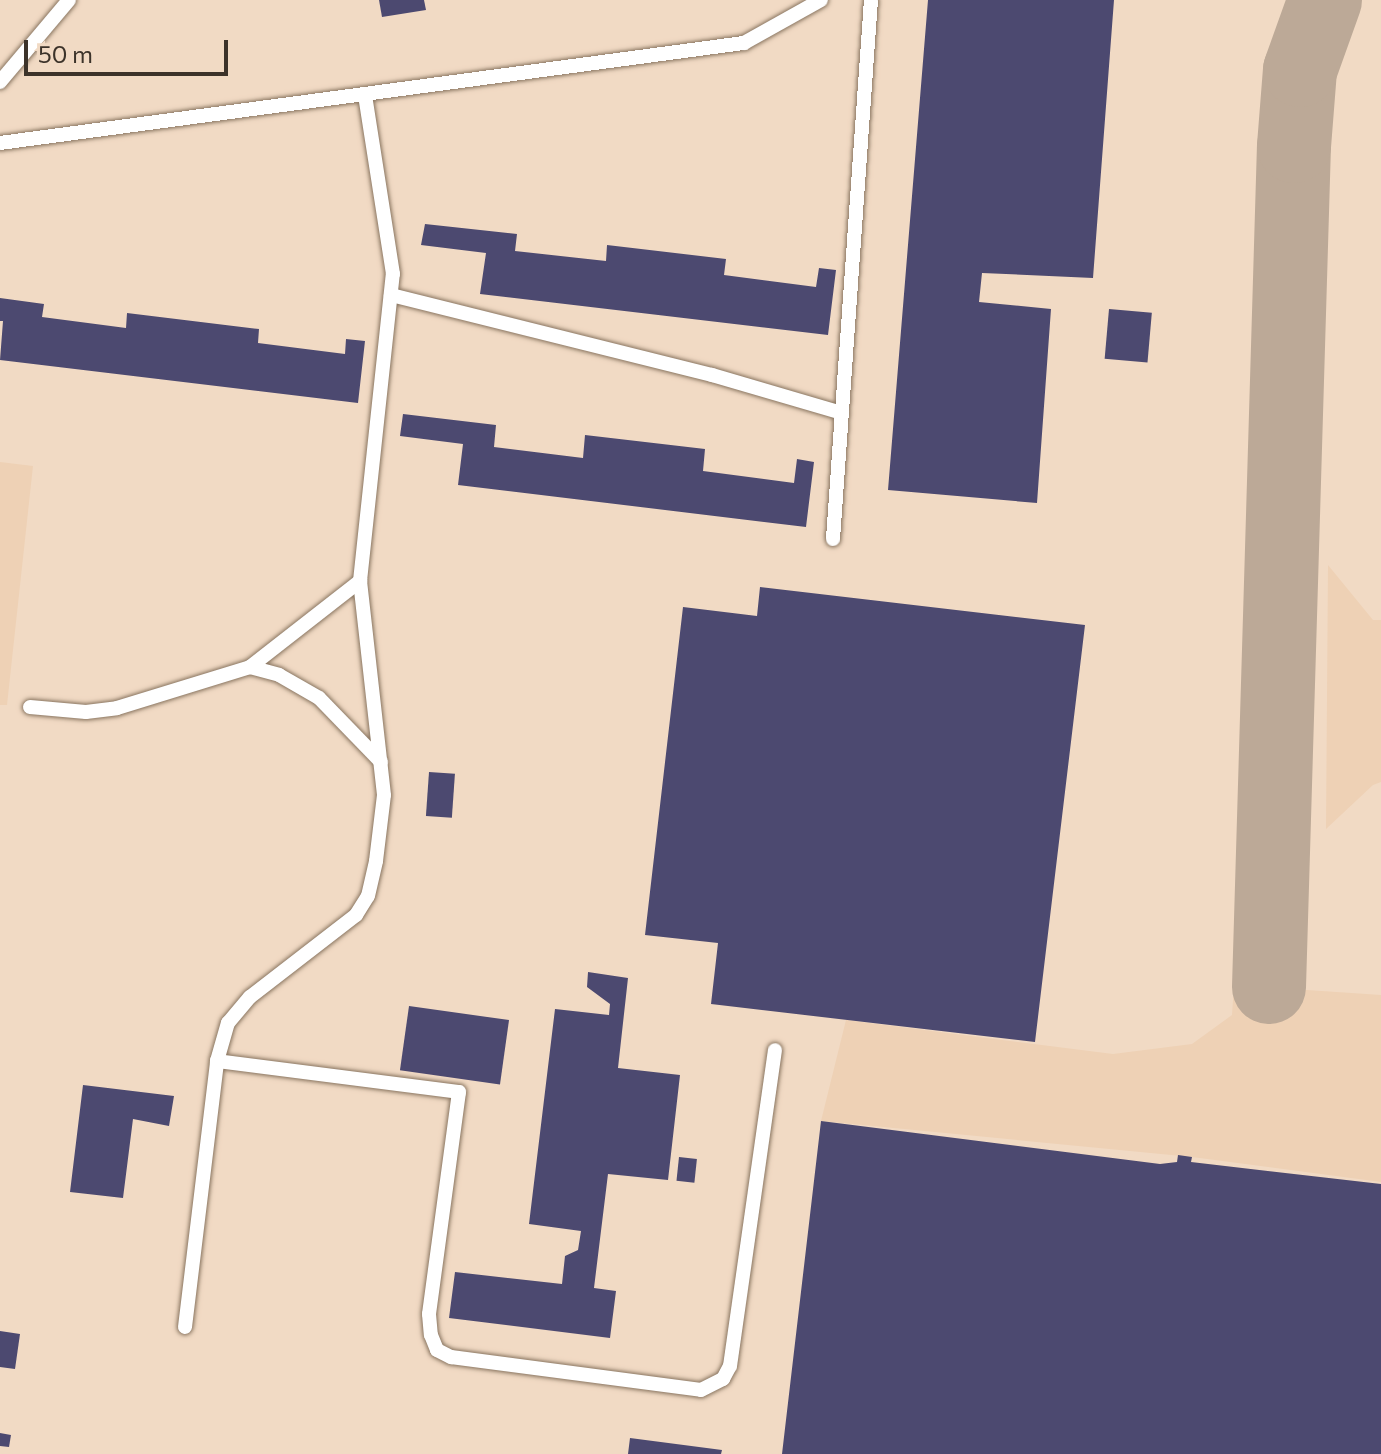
<!DOCTYPE html>
<style>
body{margin:0}
#map{position:relative;width:1381px;height:1454px;overflow:hidden;background:#f1dac4;font-family:Commissioner,sans-serif}
div>[style]{position:absolute}
.built>*{inset:0;background:#eed1b5}
.taxiway>*{height:74px;margin:-37px;padding:0 37px;transform-origin:37px;border-radius:37px;background:#bca997}
.building>*{inset:0;background:#4c4970;transform-origin:0 0}
.roads{filter:drop-shadow(0 0 2px #897560) drop-shadow(0 0 2px #897560)}
.lane>*{height:14px;margin:-7px;padding:0 7px;transform-origin:7px;border-radius:7px;background:#fff}
span{translate:-50% -50%;white-space:nowrap;text-align:center;line-height:1.15;-webkit-text-stroke:8px #f1dac4;paint-order:stroke}
.scale{position:absolute;left:24px;top:40px;width:204px;height:36px;box-sizing:border-box;border:4px solid #3c332a;border-top:0;padding-left:10px;font-size:24px;line-height:28px;white-space:nowrap;color:#3c332a;-webkit-text-stroke:6px #f1dac4;paint-order:stroke}
</style>
<div id="map">
<div class="built">
<div style="clip-path:polygon(0 462px,33px 466px,7px 705px,0 705px)"></div>
<div style="clip-path:polygon(1328px 565px,1373px 620px,1381px 620px,1381px 782px,1373px 785px,1326px 829px)"></div>
<div style="clip-path:polygon(1234px 985px,1381px 995px,1381px 1182px,1192px 1157px,821px 1121px,846px 1020px,1113px 1054px,1192px 1044px,1232px 1015px)"></div>
</div>
<div class="taxiway">
<div style="left:1269px;top:987px;width:841px;rotate:-88.3deg"></div>
<div style="left:1294px;top:146px;width:76px;rotate:-85.5deg"></div>
<div style="left:1300px;top:70px;width:74px;rotate:-70.3deg"></div>
</div>
<div class="building">
<div style="clip-path:polygon(379px 0,424px 0,426px 10px,382px 17px)"></div>
<div style="clip-path:polygon(928px 0,1114px 0,1093px 278px,982px 273px,979px 302px,1051px 309px,1037px 503px,888px 490px)"></div>
<div style="clip-path:polygon(425px 224px,517px 234px,515px 251px,606px 261px,607px 245px,726px 259px,724px 275px,816px 287px,819px 268px,836px 270px,828px 335px,480px 294px,486px 253px,421px 245px)"></div>
<div style="clip-path:polygon(0 298px,44px 304px,42px 317px,126px 328px,127px 313px,259px 329px,258px 343px,345px 354px,346px 339px,365px 341px,358px 403px,0 360px,3px 321px,0 321px)"></div>
<div style="left:1109px;top:309px;width:43px;height:50px;rotate:5deg"></div>
<div style="clip-path:polygon(403px 414px,496px 425px,494px 447px,583px 458px,585px 435px,705px 449px,703px 471px,794px 483px,797px 459px,814px 462px,806px 527px,458px 485px,463px 444px,400px 436px)"></div>
<div style="clip-path:polygon(760px 587px,1085px 625px,1035px 1042px,711px 1004px,718px 943px,645px 935px,683px 607px,757px 616px)"></div>
<div style="left:429px;top:772px;width:26px;height:44px;rotate:4deg"></div>
<div style="clip-path:polygon(588px 972px,628px 978px,618px 1068px,680px 1075px,668px 1180px,608px 1174px,594px 1288px,616px 1291px,610px 1338px,449px 1318px,455px 1272px,562px 1284px,565px 1256px,578px 1250px,581px 1231px,529px 1224px,555px 1009px,609px 1015px,610px 1004px,587px 987px)"></div>
<div style="left:409px;top:1006px;width:101px;height:65px;rotate:8deg"></div>
<div style="clip-path:polygon(83px 1085px,174px 1096px,169px 1126px,133px 1119px,123px 1198px,70px 1192px)"></div>
<div style="clip-path:polygon(821px 1121px,1160px 1164px,1177px 1162px,1178px 1155px,1192px 1157px,1191px 1162px,1381px 1184px,1381px 1454px,782px 1454px)"></div>
<div style="left:679px;top:1157px;width:18px;height:24px;rotate:6deg"></div>
<div style="clip-path:polygon(0 1331px,20px 1334px,15px 1369px,0 1367px)"></div>
<div style="clip-path:polygon(0 1433px,11px 1435px,9px 1447px,0 1446px)"></div>
<div style="clip-path:polygon(630px 1438px,722px 1450px,721px 1454px,628px 1454px)"></div>
</div>
<div class="roads">
<div class="lane">
<div style="left:0;top:82px;width:107px;rotate:-49.9deg"></div>
<div style="left:0;top:143px;width:751px;rotate:-7.66deg"></div>
<div style="left:744px;top:43px;width:88px;rotate:-29.2deg"></div>
<div style="left:391px;top:295px;width:331px;rotate:14deg"></div>
<div style="left:712px;top:375px;width:135px;rotate:16.3deg"></div>
<div style="left:833px;top:539px;width:540px;rotate:-85.97deg"></div>
<div style="left:250px;top:667px;width:140px;rotate:-38deg"></div>
<div style="left:30px;top:707px;width:56px;rotate:5.1deg"></div>
<div style="left:86px;top:712px;width:31px;rotate:-7deg"></div>
<div style="left:117px;top:708px;width:139px;rotate:-17.1deg"></div>
<div style="left:250px;top:667px;width:30px;rotate:15deg"></div>
<div style="left:279px;top:675px;width:46px;rotate:29.9deg"></div>
<div style="left:319px;top:698px;width:89px;rotate:45.9deg"></div>
<div style="left:217px;top:1061px;width:244px;rotate:7.3deg"></div>
<div style="left:459px;top:1092px;width:224px;rotate:97.7deg"></div>
<div style="left:429px;top:1314px;width:21px;rotate:85deg"></div>
<div style="left:431px;top:1335px;width:16px;rotate:68deg"></div>
<div style="left:437px;top:1350px;width:16px;rotate:27deg"></div>
<div style="left:451px;top:1357px;width:252px;rotate:7.5deg"></div>
<div style="left:701px;top:1390px;width:25px;rotate:-27deg"></div>
<div style="left:723px;top:1379px;width:15px;rotate:-62deg"></div>
<div style="left:730px;top:1366px;width:319px;rotate:-81.9deg"></div>
<div style="left:185px;top:1327px;width:268px;rotate:-83.1deg"></div>
<div style="left:217px;top:1061px;width:40px;rotate:-74deg"></div>
<div style="left:228px;top:1023px;width:34px;rotate:-50deg"></div>
<div style="left:250px;top:997px;width:134px;rotate:-37.7deg"></div>
<div style="left:356px;top:915px;width:22px;rotate:-58deg"></div>
<div style="left:368px;top:896px;width:36px;rotate:-77deg"></div>
<div style="left:376px;top:861px;width:66px;rotate:-83.1deg"></div>
<div style="left:384px;top:795px;width:215px;rotate:-96.4deg"></div>
<div style="left:360px;top:581px;width:309px;rotate:-83.9deg"></div>
<div style="left:393px;top:274px;width:181px;rotate:-98.9deg"></div>
</div>
</div>
<div class="scale">50 m</div>
</div>
